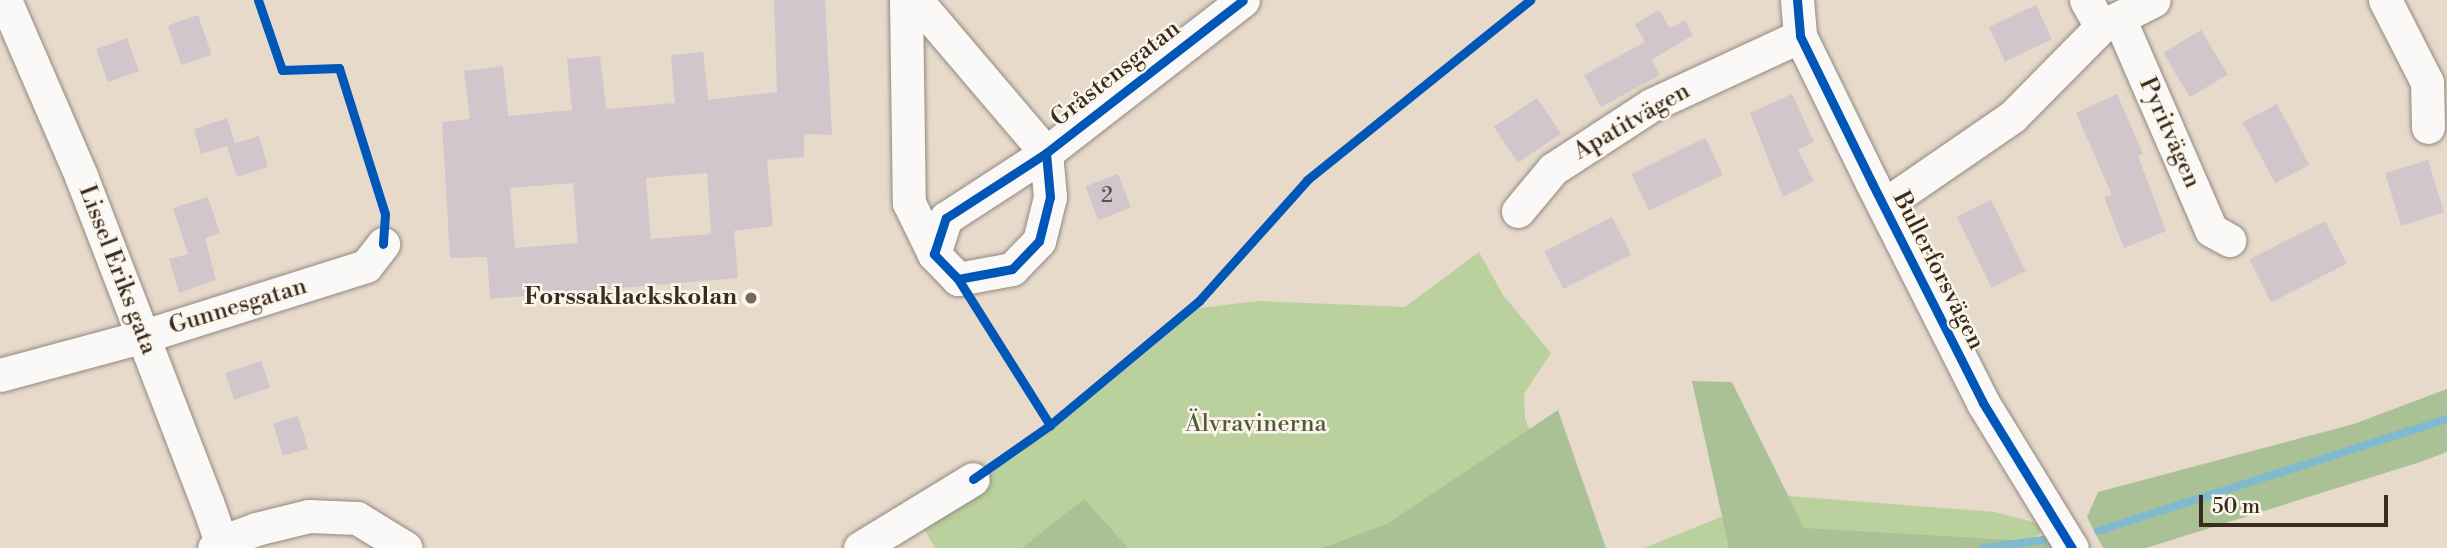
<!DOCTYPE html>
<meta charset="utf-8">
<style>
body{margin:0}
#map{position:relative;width:2447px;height:548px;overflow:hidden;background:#e7dacb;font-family:"Libre Bodoni",serif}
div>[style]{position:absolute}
.green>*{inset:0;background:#bad09d}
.forest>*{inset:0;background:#aac195}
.stream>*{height:8px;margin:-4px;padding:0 4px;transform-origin:4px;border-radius:4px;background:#80bacf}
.building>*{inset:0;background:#d1c6cc;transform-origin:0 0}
.roads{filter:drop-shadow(0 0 2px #92897f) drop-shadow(0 0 2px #92897f)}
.minor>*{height:33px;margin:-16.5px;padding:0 16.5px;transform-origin:16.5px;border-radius:16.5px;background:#fbf9f7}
.cycleway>*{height:9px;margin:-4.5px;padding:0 4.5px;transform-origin:4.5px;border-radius:4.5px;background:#0057b8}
.dots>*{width:19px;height:19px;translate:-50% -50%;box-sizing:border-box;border:4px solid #fbf7ec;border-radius:50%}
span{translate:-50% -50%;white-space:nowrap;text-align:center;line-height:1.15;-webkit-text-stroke:5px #fbf7ec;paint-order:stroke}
.number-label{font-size:21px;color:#60514a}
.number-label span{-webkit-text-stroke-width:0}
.street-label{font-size:24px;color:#3b2a1e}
.poi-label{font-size:24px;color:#3b2a1e;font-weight:700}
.right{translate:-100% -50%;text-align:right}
.park-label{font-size:24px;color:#565939}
.scale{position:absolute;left:2199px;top:495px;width:189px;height:32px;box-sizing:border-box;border:4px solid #3b2a1e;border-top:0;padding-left:9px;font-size:21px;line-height:24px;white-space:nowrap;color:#3b2a1e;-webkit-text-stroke:5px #fbf7ec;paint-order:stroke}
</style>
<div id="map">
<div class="green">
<div style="clip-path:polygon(1479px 252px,1503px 295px,1551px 353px,1524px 394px,1525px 418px,1540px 457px,1593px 548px,935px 548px,917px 516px,1023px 442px,1183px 310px,1258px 301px,1405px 307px)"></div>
<div style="clip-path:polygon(1775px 495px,1995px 512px,2041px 524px,2040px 534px,2022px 548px,1644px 548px)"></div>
</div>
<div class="forest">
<div style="clip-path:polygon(1692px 381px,1732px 382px,1804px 528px,2062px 543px,2064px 548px,1729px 548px)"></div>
<div style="clip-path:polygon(2447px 389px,2447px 452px,2417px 463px,2146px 548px,2103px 548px,2087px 517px,2098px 492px,2354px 424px)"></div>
<div style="clip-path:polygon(1558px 410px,1606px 548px,1322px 548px,1387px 524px)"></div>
<div style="clip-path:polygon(1084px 499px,1128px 548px,1022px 548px)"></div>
</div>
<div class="stream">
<div style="left:2098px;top:531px;width:367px;rotate:-17.8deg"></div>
<div style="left:1984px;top:548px;width:60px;rotate:-7.7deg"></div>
</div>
<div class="building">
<div style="clip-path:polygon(evenodd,774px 0,825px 0,832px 135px,804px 134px,804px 157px,767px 160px,773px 226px,734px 231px,738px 278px,490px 299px,487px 257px,450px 258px,442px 122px,470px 119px,464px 71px,503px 66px,508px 116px,572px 110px,567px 59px,600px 56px,606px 109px,675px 103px,671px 55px,703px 52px,708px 100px,777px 92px,774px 0,707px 173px,711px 234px,651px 239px,646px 178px,707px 173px,774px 0,573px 183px,578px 243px,515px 248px,510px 188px,573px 183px)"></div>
<div style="left:2036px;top:5px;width:38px;height:52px;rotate:65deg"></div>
<div style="clip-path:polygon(1659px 10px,1670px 28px,1685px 20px,1693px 35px,1651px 60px,1660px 75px,1601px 107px,1584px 75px,1645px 42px,1635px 24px)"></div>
<div style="left:198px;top:15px;width:42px;height:32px;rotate:71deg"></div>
<div style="left:2201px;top:30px;width:52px;height:44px;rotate:59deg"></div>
<div style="left:127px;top:38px;width:35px;height:33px;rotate:70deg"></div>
<div style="clip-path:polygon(1792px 94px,1814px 142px,1798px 150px,1814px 181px,1783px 197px,1750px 113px)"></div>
<div style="clip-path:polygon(2117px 94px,2143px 154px,2138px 156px,2166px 231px,2124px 248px,2104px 197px,2112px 195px,2076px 113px)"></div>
<div style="left:1537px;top:98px;width:43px;height:52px;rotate:56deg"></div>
<div style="left:2277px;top:104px;width:69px;height:39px;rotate:62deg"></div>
<div style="clip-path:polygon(227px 118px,235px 143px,259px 136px,268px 167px,237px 177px,227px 146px,201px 154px,194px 129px)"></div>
<div style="left:1705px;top:138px;width:41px;height:82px;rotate:64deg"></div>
<div style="left:2428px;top:160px;width:55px;height:45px;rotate:73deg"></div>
<div style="left:1118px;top:174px;width:36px;height:35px;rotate:69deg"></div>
<div style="clip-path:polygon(208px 197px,220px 233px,205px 238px,216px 280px,179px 293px,169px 259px,188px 254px,173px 208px)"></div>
<div style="left:1991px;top:200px;width:79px;height:38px;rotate:64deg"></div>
<div style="left:1612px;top:217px;width:42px;height:76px;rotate:63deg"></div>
<div style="left:2325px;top:221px;width:48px;height:85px;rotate:63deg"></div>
<div style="left:261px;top:361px;width:28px;height:38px;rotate:71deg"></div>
<div style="left:298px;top:416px;width:34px;height:26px;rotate:73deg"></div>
</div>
<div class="roads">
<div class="minor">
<div style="left:5px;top:0;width:192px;rotate:66.6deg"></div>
<div style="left:81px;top:176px;width:350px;rotate:68.9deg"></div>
<div style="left:207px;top:502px;width:42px;rotate:70.7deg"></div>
<div style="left:221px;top:542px;width:9px;rotate:139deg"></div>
<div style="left:906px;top:0;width:203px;rotate:89.2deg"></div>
<div style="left:909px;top:203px;width:57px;rotate:63.9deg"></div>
<div style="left:916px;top:0;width:201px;rotate:49.6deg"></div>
<div style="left:1797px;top:0;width:36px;rotate:85deg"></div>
<div style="left:1800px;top:36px;width:164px;rotate:63.9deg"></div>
<div style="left:1872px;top:183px;width:246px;rotate:63.2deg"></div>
<div style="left:1983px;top:403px;width:170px;rotate:58.5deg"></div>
<div style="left:2086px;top:0;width:31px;rotate:61deg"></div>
<div style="left:2385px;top:0;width:92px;rotate:62.9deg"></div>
<div style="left:2427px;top:82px;width:45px;rotate:88.7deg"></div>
<div style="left:2119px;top:18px;width:231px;rotate:66.5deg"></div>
<div style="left:2211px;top:230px;width:21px;rotate:29deg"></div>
<div style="left:1046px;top:153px;width:44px;rotate:84.8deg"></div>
<div style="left:1050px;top:197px;width:45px;rotate:104deg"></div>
<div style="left:1039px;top:241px;width:39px;rotate:134deg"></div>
<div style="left:1012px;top:269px;width:55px;rotate:169.5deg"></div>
<div style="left:958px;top:279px;width:35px;rotate:-134deg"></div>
<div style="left:934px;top:254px;width:38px;rotate:-72deg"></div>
<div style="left:946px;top:218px;width:119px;rotate:-33deg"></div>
<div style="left:1046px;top:153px;width:249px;rotate:-37.8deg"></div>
<div style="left:1884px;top:205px;width:155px;rotate:-34.5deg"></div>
<div style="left:2012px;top:117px;width:127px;rotate:-45.3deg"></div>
<div style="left:2101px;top:27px;width:59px;rotate:-27deg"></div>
<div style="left:1518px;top:211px;width:55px;rotate:-50.2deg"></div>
<div style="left:1553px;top:169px;width:117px;rotate:-33.1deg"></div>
<div style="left:1651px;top:105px;width:164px;rotate:-24.8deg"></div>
<div style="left:0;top:375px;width:146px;rotate:-15.1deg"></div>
<div style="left:141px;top:337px;width:236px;rotate:-17.5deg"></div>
<div style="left:366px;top:266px;width:28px;rotate:-52deg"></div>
<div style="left:221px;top:548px;width:6px;rotate:-90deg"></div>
<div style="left:221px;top:542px;width:37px;rotate:-20deg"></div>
<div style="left:256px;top:529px;width:55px;rotate:-13.8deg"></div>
<div style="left:309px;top:516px;width:48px;rotate:2.4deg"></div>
<div style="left:357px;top:518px;width:57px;rotate:31.5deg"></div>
<div style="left:860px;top:548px;width:132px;rotate:-31.4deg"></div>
</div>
</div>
<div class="cycleway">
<div style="left:258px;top:0;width:74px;rotate:71.1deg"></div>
<div style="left:282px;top:70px;width:57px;rotate:-2deg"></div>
<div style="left:339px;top:68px;width:153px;rotate:72.5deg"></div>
<div style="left:385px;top:214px;width:30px;rotate:94deg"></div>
<div style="left:1797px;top:0;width:36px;rotate:85deg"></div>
<div style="left:1800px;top:36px;width:164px;rotate:63.9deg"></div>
<div style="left:1872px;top:183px;width:246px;rotate:63.2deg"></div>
<div style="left:1983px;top:403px;width:170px;rotate:58.5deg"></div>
<div style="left:1046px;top:153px;width:44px;rotate:84.8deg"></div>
<div style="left:1050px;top:197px;width:45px;rotate:104deg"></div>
<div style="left:1039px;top:241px;width:39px;rotate:134deg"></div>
<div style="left:1012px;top:269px;width:55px;rotate:169.5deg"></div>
<div style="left:958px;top:279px;width:35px;rotate:-134deg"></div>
<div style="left:934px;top:254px;width:38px;rotate:-72deg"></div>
<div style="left:946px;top:218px;width:119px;rotate:-33deg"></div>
<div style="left:1046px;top:153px;width:249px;rotate:-37.8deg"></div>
<div style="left:958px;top:279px;width:173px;rotate:57.8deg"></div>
<div style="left:973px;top:479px;width:94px;rotate:-35deg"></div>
<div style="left:1050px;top:425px;width:194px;rotate:-39.8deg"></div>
<div style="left:1199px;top:301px;width:162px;rotate:-48.2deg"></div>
<div style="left:1307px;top:180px;width:287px;rotate:-38.9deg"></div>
</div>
<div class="dots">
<div style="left:751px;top:298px;background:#77685b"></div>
</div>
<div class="number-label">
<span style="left:1107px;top:196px">2</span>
</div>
<div class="street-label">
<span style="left:1116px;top:74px;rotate:-38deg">Gråstensgatan</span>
<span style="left:1632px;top:122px;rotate:-30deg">Apatitvägen</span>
<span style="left:2169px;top:133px;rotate:66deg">Pyritvägen</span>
<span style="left:117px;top:270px;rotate:69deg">Lissel Eriks gata</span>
<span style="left:1938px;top:271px;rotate:63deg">Bullerforsvägen</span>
<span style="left:238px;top:307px;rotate:-17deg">Gunnesgatan</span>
</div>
<div class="poi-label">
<span class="right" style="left:737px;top:298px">Forssaklackskolan</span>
</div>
<div class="park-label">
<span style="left:1256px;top:425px">Älvravinerna</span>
</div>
<div class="scale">50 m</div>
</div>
